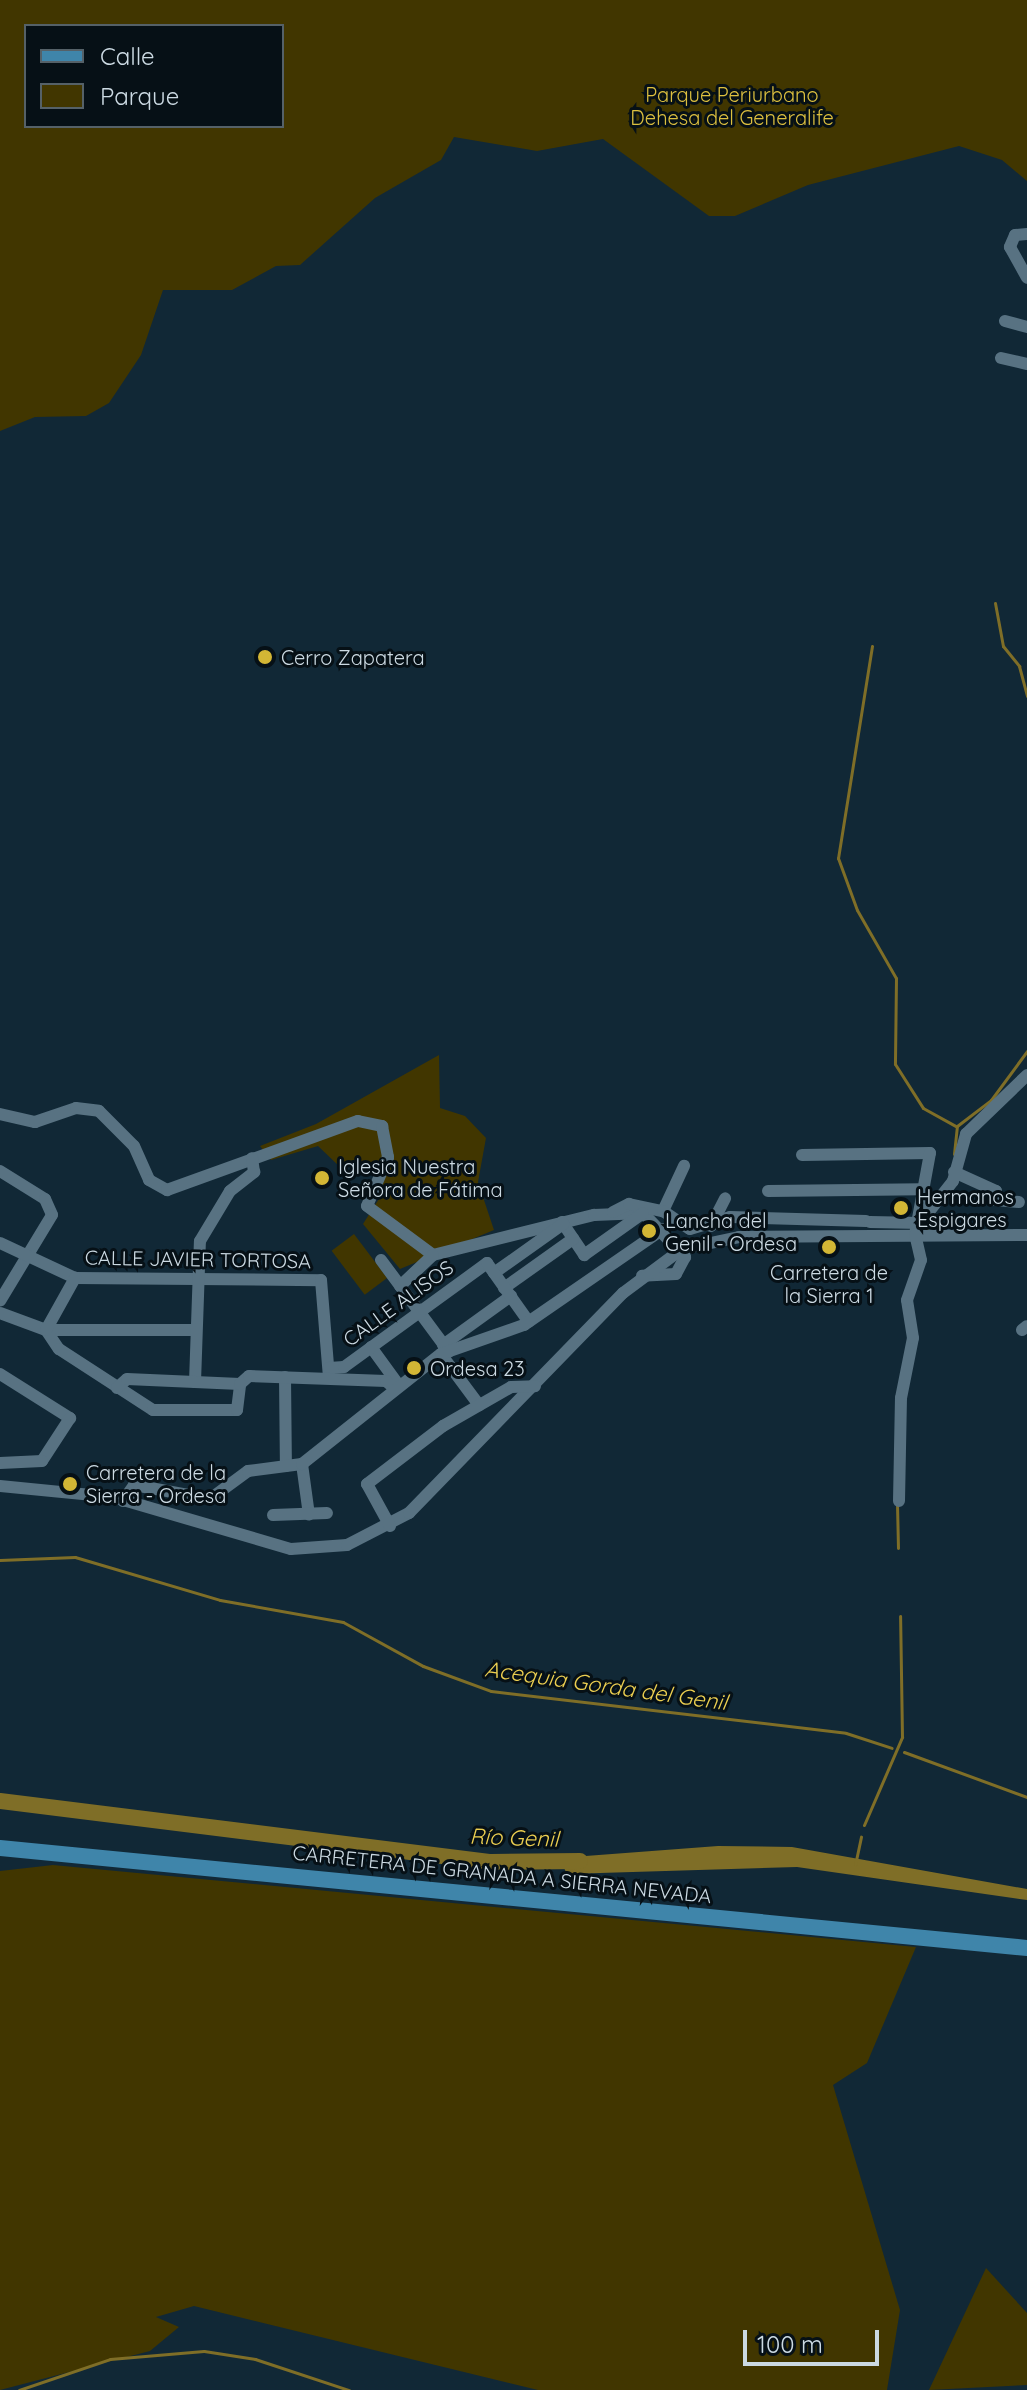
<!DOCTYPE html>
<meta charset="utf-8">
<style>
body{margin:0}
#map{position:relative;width:1027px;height:2390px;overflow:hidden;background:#112836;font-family:Quicksand,sans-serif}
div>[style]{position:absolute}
.green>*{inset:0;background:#413600;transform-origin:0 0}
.water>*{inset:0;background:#7f6e27}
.stream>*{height:3px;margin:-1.5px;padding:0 1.5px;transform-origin:1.5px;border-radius:1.5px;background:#7f6e27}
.river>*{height:16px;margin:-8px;padding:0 8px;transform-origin:8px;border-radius:8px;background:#7f6e27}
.minor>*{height:12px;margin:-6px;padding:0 6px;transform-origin:6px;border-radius:6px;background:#587282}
.major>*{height:16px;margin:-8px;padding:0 8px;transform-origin:8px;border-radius:8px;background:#3f85aa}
.dots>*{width:22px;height:22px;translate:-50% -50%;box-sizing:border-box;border:4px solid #061016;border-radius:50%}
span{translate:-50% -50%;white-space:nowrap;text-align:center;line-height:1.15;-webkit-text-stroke:6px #061016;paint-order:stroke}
.park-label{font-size:20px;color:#ddc03f}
.poi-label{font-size:20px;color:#ccdae3}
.left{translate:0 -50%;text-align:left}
.street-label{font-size:20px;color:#ccdae3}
.water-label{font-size:22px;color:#eccf51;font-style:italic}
.legend{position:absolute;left:24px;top:24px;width:260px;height:104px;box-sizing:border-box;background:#061016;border:2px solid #556168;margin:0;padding:10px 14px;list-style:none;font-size:24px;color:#ccdae3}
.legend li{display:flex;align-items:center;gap:16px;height:40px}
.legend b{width:40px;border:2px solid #556168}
.scale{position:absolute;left:743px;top:2330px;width:136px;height:36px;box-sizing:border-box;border:4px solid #ccdae3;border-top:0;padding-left:10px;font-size:24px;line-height:28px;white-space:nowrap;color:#ccdae3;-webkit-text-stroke:6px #061016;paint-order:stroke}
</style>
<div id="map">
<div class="green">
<div style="clip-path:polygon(evenodd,0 0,1027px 0,1027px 181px,1002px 160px,959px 146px,808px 185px,735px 216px,709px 216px,603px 139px,537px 151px,454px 137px,441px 160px,375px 198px,300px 265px,276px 266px,232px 290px,163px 290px,141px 355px,109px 403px,86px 416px,35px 417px,0 431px,0 0,26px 26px,282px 26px,282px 126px,26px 126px,26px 26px)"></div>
<div style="clip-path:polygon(439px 1055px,440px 1108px,465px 1116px,486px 1138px,478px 1182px,494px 1230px,400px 1269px,363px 1224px,384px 1191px,364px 1161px,341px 1168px,318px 1146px,271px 1160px,260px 1146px,316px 1124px)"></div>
<div style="left:354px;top:1234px;width:55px;height:28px;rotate:53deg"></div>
<div style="clip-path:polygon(53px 1865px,916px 1947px,867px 2063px,833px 2085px,900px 2310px,887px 2390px,538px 2390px,194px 2306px,156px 2317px,179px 2327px,150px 2351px,0 2390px,0 1871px)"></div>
<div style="clip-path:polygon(986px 2268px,1027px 2313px,1027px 2385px,929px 2390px)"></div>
</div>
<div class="water">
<div style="clip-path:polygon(718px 1846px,792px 1847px,1027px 1889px,1027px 1900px,797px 1867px,567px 1874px,559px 1858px)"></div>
</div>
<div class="stream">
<div style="left:995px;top:603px;width:44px;rotate:79.5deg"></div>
<div style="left:1003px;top:646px;width:26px;rotate:51deg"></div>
<div style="left:1019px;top:666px;width:31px;rotate:75deg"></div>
<div style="left:872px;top:646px;width:215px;rotate:99.1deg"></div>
<div style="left:838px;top:858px;width:55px;rotate:69.9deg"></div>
<div style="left:857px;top:910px;width:78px;rotate:60.2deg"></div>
<div style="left:896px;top:978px;width:86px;rotate:90.7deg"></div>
<div style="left:895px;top:1064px;width:52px;rotate:57.5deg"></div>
<div style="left:923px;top:1108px;width:38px;rotate:29deg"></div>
<div style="left:954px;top:1154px;width:28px;rotate:-84deg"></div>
<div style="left:957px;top:1126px;width:43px;rotate:-37.4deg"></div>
<div style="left:991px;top:1100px;width:61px;rotate:-53.7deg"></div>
<div style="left:925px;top:1232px;width:17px;rotate:-65deg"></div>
<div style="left:897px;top:1504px;width:44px;rotate:88.7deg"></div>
<div style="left:0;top:1560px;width:75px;rotate:-2.3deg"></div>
<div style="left:75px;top:1557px;width:151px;rotate:16.5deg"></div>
<div style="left:220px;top:1600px;width:125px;rotate:10.1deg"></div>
<div style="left:343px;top:1622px;width:91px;rotate:28.8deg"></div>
<div style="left:423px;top:1666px;width:72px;rotate:20.2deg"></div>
<div style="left:491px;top:1691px;width:357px;rotate:6.7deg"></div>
<div style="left:846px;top:1733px;width:48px;rotate:18.1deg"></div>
<div style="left:904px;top:1752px;width:131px;rotate:20.1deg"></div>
<div style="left:864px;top:1825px;width:96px;rotate:-66.6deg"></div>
<div style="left:902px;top:1737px;width:121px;rotate:-90.9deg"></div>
<div style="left:855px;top:1865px;width:29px;rotate:-78deg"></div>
<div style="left:19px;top:2390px;width:96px;rotate:-18.8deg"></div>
<div style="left:110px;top:2359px;width:94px;rotate:-4.9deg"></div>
<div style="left:204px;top:2351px;width:52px;rotate:8.9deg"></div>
<div style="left:255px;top:2359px;width:99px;rotate:18.3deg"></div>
</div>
<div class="river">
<div style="left:0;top:1801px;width:495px;rotate:7.1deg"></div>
<div style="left:491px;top:1862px;width:89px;rotate:-0.6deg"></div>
</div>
<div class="minor">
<div style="left:1027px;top:234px;width:12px;rotate:175deg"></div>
<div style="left:1015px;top:235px;width:13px;rotate:113deg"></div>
<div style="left:1010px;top:247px;width:35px;rotate:61deg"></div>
<div style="left:1005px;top:321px;width:23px;rotate:15deg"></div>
<div style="left:1001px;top:358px;width:27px;rotate:13deg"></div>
<div style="left:0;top:1114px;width:36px;rotate:13deg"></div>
<div style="left:35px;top:1122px;width:43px;rotate:-18.9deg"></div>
<div style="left:76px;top:1108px;width:23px;rotate:7deg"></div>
<div style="left:99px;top:1111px;width:49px;rotate:45deg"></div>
<div style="left:134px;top:1146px;width:37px;rotate:66deg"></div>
<div style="left:149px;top:1180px;width:21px;rotate:29deg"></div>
<div style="left:167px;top:1190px;width:203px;rotate:-19.9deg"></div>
<div style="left:358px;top:1121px;width:25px;rotate:12deg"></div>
<div style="left:382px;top:1126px;width:32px;rotate:79deg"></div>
<div style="left:388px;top:1157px;width:53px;rotate:113.2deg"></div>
<div style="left:367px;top:1206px;width:82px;rotate:36.6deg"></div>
<div style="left:433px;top:1255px;width:166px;rotate:-14deg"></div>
<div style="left:594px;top:1215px;width:49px;rotate:-2.3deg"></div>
<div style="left:643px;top:1213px;width:61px;rotate:46.3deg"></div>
<div style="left:685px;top:1257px;width:19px;rotate:118deg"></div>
<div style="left:676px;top:1274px;width:34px;rotate:177deg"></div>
<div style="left:802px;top:1155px;width:128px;rotate:-0.9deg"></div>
<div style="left:930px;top:1153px;width:83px;rotate:100.4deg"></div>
<div style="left:0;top:1171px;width:53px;rotate:31.9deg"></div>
<div style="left:45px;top:1199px;width:17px;rotate:66deg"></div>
<div style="left:52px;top:1215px;width:100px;rotate:121.2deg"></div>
<div style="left:954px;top:1172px;width:46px;rotate:24.3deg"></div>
<div style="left:996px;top:1191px;width:9px;rotate:96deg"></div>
<div style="left:995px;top:1200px;width:24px;rotate:5deg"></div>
<div style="left:768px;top:1191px;width:153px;rotate:-0.7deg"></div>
<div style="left:663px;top:1211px;width:50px;rotate:-65deg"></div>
<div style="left:613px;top:1212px;width:18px;rotate:-27deg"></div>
<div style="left:629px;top:1204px;width:35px;rotate:12deg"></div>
<div style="left:663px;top:1211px;width:32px;rotate:34deg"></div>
<div style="left:690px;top:1229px;width:42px;rotate:-16.7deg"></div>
<div style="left:730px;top:1217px;width:136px;rotate:1.7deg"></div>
<div style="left:562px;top:1222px;width:40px;rotate:56deg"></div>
<div style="left:584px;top:1255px;width:72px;rotate:-35.4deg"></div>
<div style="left:870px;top:1222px;width:50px;rotate:1.1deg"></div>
<div style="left:920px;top:1223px;width:53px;rotate:-51.8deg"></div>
<div style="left:953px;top:1181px;width:49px;rotate:-74.5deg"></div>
<div style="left:966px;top:1134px;width:85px;rotate:-44deg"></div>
<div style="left:711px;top:1226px;width:31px;rotate:-63deg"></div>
<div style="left:0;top:1243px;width:83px;rotate:25deg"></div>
<div style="left:75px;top:1278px;width:246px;rotate:0.5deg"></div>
<div style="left:321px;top:1280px;width:98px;rotate:85.3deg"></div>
<div style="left:381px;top:1260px;width:114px;rotate:53.5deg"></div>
<div style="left:494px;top:1273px;width:85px;rotate:-35.4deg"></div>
<div style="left:400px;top:1286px;width:45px;rotate:-43.2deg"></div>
<div style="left:504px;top:1288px;width:85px;rotate:-35.4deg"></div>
<div style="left:0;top:1313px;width:49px;rotate:20.3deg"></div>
<div style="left:46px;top:1330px;width:150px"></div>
<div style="left:46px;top:1330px;width:23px;rotate:56deg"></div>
<div style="left:59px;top:1349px;width:112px;rotate:33deg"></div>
<div style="left:153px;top:1410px;width:84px"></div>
<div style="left:237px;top:1410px;width:26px;rotate:-83deg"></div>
<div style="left:46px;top:1330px;width:60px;rotate:-60.9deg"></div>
<div style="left:1022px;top:1330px;width:6px;rotate:-39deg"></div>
<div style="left:443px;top:1345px;width:84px;rotate:-35.8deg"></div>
<div style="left:371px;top:1347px;width:46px;rotate:53.9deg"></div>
<div style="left:441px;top:1354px;width:64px;rotate:53.3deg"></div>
<div style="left:329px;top:1368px;width:15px;rotate:-4deg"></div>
<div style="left:344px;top:1367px;width:177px;rotate:-36deg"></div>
<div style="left:487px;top:1263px;width:72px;rotate:54.6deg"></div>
<div style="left:0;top:1374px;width:83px;rotate:32.2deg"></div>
<div style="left:70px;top:1418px;width:51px;rotate:123.1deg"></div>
<div style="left:42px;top:1461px;width:42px;rotate:177.3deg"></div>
<div style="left:285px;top:1377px;width:89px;rotate:89.4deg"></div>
<div style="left:195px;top:1382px;width:141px;rotate:-88deg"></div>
<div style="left:200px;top:1241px;width:58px;rotate:-59deg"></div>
<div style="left:230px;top:1191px;width:31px;rotate:-38deg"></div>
<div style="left:254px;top:1172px;width:14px;rotate:-98deg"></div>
<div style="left:117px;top:1388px;width:13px;rotate:-42deg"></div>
<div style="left:127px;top:1379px;width:113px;rotate:2.5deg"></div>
<div style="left:240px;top:1384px;width:12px;rotate:-42deg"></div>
<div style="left:249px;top:1376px;width:137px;rotate:2.1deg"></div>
<div style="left:386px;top:1381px;width:11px;rotate:41deg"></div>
<div style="left:302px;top:1464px;width:51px;rotate:82.2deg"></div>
<div style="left:0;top:1486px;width:114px;rotate:5.6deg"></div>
<div style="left:113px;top:1497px;width:185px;rotate:16.3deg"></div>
<div style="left:291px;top:1549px;width:56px;rotate:-4.1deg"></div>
<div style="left:347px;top:1545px;width:70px;rotate:-27.3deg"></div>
<div style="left:409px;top:1513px;width:307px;rotate:-45.8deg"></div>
<div style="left:623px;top:1293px;width:74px;rotate:-36.7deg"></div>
<div style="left:682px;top:1249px;width:58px;rotate:-11.9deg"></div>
<div style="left:739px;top:1237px;width:288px;rotate:-0.4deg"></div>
<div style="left:123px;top:1501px;width:19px;rotate:-55deg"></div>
<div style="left:134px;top:1485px;width:77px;rotate:10.4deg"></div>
<div style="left:210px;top:1499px;width:47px;rotate:-36.4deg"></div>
<div style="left:248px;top:1471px;width:54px;rotate:-7.4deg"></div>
<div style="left:302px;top:1464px;width:177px;rotate:-38.4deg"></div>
<div style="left:441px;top:1354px;width:88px;rotate:-19.3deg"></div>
<div style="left:524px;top:1325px;width:169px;rotate:-34.6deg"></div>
<div style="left:899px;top:1501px;width:103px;rotate:-88.9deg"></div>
<div style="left:901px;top:1398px;width:61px;rotate:-78.7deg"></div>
<div style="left:913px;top:1338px;width:38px;rotate:-99deg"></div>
<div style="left:907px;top:1300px;width:42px;rotate:-70.7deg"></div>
<div style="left:921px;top:1260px;width:26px;rotate:-103deg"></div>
<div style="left:273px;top:1515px;width:54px;rotate:-2.1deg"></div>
<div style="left:390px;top:1526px;width:48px;rotate:-118.7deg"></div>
<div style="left:367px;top:1484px;width:96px;rotate:-37.3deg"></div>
<div style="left:443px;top:1426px;width:78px;rotate:-29.8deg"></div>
<div style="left:511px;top:1387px;width:24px;rotate:-2deg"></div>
</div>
<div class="major">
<div style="left:0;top:1848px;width:1032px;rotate:5.56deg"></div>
</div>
<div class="dots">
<div style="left:265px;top:657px;background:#d3b635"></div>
<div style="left:322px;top:1178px;background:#d3b635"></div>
<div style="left:901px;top:1208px;background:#d3b635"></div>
<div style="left:649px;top:1231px;background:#d3b635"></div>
<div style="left:829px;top:1247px;background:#d3b635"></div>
<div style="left:414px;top:1368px;background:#d3b635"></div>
<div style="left:70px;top:1484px;background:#d3b635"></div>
</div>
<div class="park-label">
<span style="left:732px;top:106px">Parque Periurbano<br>Dehesa del Generalife</span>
</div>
<div class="poi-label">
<span class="left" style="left:281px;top:657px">Cerro Zapatera</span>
<span class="left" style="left:338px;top:1178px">Iglesia Nuestra<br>Señora de Fátima</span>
<span class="left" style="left:917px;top:1208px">Hermanos<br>Espigares</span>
<span class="left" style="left:665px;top:1232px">Lancha del<br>Genil - Ordesa</span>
<span style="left:829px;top:1284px">Carretera de<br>la Sierra 1</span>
<span class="left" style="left:430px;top:1368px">Ordesa 23</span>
<span class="left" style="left:86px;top:1484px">Carretera de la<br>Sierra - Ordesa</span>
</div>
<div class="street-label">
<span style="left:198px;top:1259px;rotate:1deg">CALLE JAVIER TORTOSA</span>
<span style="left:398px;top:1303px;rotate:-36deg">CALLE ALISOS</span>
<span style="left:502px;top:1874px;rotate:6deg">CARRETERA DE GRANADA A SIERRA NEVADA</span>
</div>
<div class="water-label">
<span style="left:606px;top:1686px;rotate:8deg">Acequia Gorda del Genil</span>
<span style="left:514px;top:1838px;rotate:2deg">Río Genil</span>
</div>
<ul class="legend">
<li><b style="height:10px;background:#3f85aa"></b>Calle</li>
<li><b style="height:22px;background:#413600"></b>Parque</li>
</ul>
<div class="scale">100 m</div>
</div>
